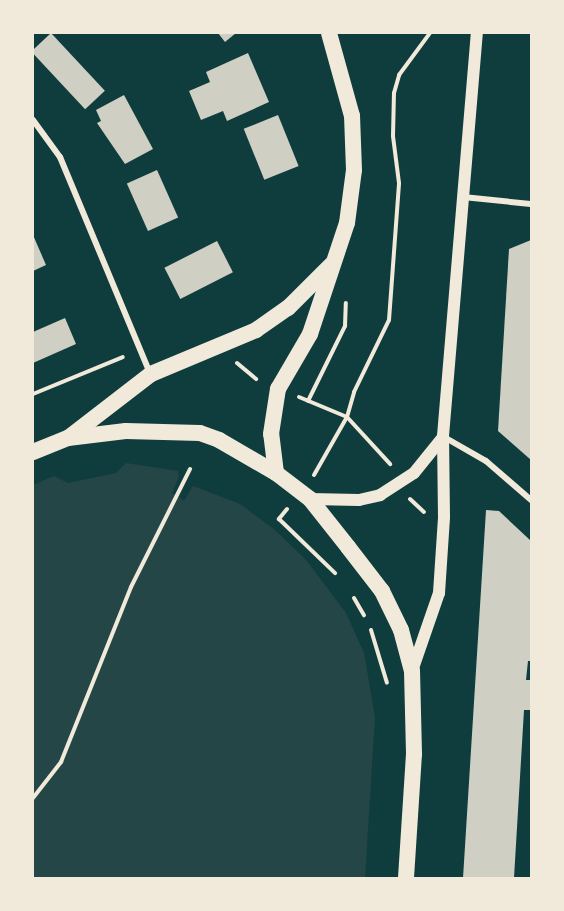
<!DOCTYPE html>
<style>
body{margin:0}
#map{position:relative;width:564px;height:911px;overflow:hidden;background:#0f3d3e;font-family:Merriweather,serif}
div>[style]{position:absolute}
.green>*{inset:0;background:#244646}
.building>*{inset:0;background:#cfcfc3;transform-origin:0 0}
.path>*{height:4px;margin:-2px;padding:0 2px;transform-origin:2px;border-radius:2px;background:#f1e9da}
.minor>*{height:6px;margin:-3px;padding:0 3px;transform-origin:3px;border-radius:3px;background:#f1e9da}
.secondary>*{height:12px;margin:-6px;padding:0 6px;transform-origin:6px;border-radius:6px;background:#f1e9da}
.trunk>*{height:16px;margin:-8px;padding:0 8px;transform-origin:8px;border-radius:8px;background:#f1e9da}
span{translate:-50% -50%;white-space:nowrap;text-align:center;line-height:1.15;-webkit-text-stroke:5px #f1e9da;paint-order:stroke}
.frame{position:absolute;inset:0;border:34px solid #f1e9da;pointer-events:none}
</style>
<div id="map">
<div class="green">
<div style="clip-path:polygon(126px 463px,178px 471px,179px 476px,172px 493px,184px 501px,193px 486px,240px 504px,275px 530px,307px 561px,346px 613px,364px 653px,375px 717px,365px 878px,33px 878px,33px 485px,54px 476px,68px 483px,116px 473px)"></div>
</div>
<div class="building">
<div style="left:51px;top:33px;width:79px;height:27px;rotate:47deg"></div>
<div style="clip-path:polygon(218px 33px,236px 33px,225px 42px)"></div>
<div style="clip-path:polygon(248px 53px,269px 102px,227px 121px,223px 111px,201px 120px,189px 91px,210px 82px,206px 72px)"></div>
<div style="clip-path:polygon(124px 95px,153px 149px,125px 164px,97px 123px,101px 121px,96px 110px)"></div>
<div style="left:278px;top:115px;width:55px;height:37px;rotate:68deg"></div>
<div style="left:157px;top:170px;width:52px;height:33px;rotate:66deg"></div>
<div style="clip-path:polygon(33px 235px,46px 265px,33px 271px)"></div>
<div style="clip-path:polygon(531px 240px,531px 460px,498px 431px,509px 249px)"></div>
<div style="left:217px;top:241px;width:35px;height:59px;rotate:63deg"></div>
<div style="clip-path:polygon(65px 318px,76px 344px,33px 363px,33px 332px)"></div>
<div style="clip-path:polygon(486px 510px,499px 511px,531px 541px,531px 661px,528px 661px,526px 680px,531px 680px,531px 710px,524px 710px,514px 878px,463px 878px)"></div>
</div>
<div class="path">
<div style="left:237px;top:363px;width:25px;rotate:40deg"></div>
<div style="left:33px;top:394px;width:97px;rotate:-22.3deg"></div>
<div style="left:299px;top:397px;width:52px;rotate:22.6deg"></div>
<div style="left:347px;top:417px;width:64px;rotate:47.5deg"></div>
<div style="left:308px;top:401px;width:84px;rotate:-63.7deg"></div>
<div style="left:345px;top:326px;width:23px;rotate:-88deg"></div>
<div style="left:314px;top:475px;width:67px;rotate:-60.4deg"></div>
<div style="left:347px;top:417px;width:26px;rotate:-74deg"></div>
<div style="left:354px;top:392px;width:80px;rotate:-64.1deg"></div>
<div style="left:389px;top:320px;width:137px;rotate:-85.8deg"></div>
<div style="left:399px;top:183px;width:47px;rotate:-97.3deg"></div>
<div style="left:393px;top:136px;width:43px;rotate:-88.7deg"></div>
<div style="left:394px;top:93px;width:19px;rotate:-74deg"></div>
<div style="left:399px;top:75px;width:52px;rotate:-53.6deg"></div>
<div style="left:410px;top:499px;width:19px;rotate:43deg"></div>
<div style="left:287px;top:509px;width:13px;rotate:129deg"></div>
<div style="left:279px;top:519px;width:78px;rotate:44deg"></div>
<div style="left:354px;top:598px;width:20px;rotate:60deg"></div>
<div style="left:371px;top:630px;width:55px;rotate:73.2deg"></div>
<div style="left:33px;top:798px;width:46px;rotate:-52.1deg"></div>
<div style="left:61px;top:762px;width:188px;rotate:-68.2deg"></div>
<div style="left:131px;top:587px;width:132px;rotate:-63.4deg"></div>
</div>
<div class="minor">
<div style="left:33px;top:120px;width:46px;rotate:53.9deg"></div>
<div style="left:60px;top:157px;width:234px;rotate:67.4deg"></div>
<div style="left:463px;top:197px;width:68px;rotate:5.9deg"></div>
<div style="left:444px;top:437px;width:48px;rotate:29.7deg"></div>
<div style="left:486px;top:461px;width:60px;rotate:40.9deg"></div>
</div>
<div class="secondary">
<div style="left:310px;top:499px;width:49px;rotate:1.2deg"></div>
<div style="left:359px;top:500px;width:22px;rotate:-13deg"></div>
<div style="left:380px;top:495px;width:40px;rotate:-32.9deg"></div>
<div style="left:414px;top:473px;width:46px;rotate:-51.1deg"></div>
<div style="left:412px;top:671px;width:83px;rotate:-70.9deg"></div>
<div style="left:439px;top:593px;width:76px;rotate:-86.2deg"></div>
<div style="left:444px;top:517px;width:81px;rotate:-90.7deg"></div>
<div style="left:443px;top:436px;width:404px;rotate:-85.2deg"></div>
</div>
<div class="trunk">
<div style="left:68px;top:438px;width:58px;rotate:-6.9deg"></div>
<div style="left:126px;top:431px;width:74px;rotate:1.5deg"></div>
<div style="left:200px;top:433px;width:20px;rotate:20deg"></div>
<div style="left:219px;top:440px;width:66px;rotate:30.1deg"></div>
<div style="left:276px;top:473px;width:43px;rotate:37.4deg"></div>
<div style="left:310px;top:499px;width:61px;rotate:51.6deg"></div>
<div style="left:348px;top:547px;width:56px;rotate:52.3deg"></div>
<div style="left:382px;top:591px;width:43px;rotate:64deg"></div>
<div style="left:401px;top:630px;width:42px;rotate:75deg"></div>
<div style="left:412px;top:671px;width:83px;rotate:88.6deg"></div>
<div style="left:414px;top:754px;width:124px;rotate:93.7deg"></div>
<div style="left:33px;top:452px;width:38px;rotate:-22deg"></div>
<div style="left:68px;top:438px;width:105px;rotate:-37.6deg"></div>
<div style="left:151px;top:374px;width:114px;rotate:-22.7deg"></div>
<div style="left:256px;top:330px;width:39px;rotate:-35deg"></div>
<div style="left:288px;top:308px;width:61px;rotate:-45deg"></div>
<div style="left:276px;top:473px;width:39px;rotate:-97deg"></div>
<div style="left:271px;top:434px;width:46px;rotate:-81.2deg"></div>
<div style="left:278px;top:389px;width:64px;rotate:-59.8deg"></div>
<div style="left:310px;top:334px;width:117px;rotate:-71.6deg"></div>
<div style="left:347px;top:223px;width:53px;rotate:-82.5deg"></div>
<div style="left:354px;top:170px;width:54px;rotate:-92.1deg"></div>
<div style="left:352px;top:116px;width:86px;rotate:-105.5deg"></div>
</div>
<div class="frame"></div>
</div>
